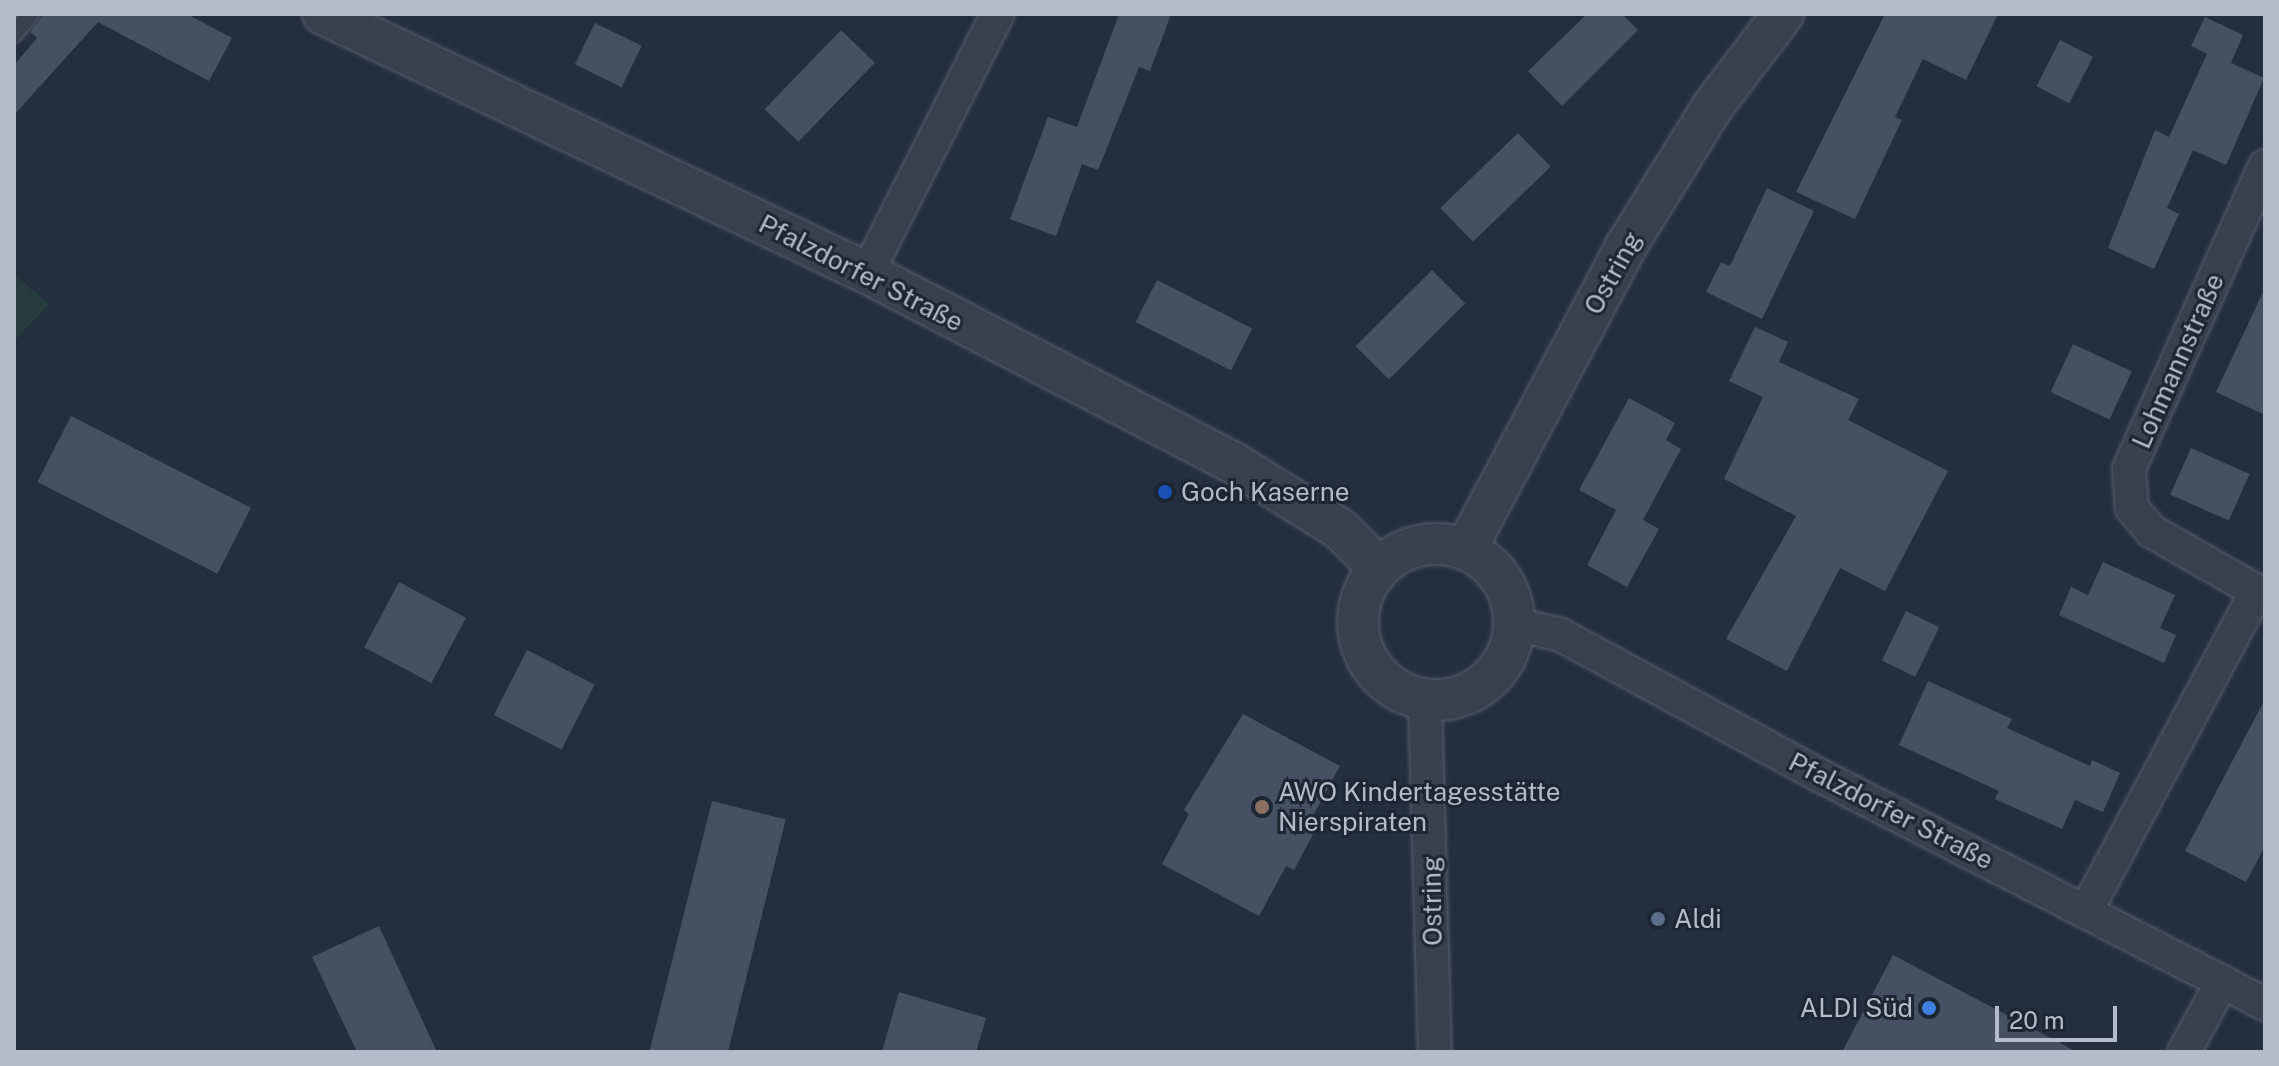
<!DOCTYPE html>
<meta charset="utf-8">
<style>
body{margin:0}
#map{position:relative;width:2279px;height:1066px;overflow:hidden;background:#242f3e;font-family:"Public Sans",sans-serif}
div>[style]{position:absolute}
.green>*{inset:0;background:#263c3f}
.building>*{inset:0;background:#455162;transform-origin:0 0}
.roads{filter:drop-shadow(0 0 2px #565f6c) drop-shadow(0 0 2px #565f6c)}
.service>*{height:16px;margin:-8px;padding:0 8px;transform-origin:8px;border-radius:8px;background:#38414e}
.minor>*{height:32px;margin:-16px;padding:0 16px;transform-origin:16px;border-radius:16px;background:#38414e}
.tertiary>*{height:40px;margin:-20px;padding:0 20px;transform-origin:20px;border-radius:20px;background:#38414e}
.tertiary>.ring{margin:-20px;padding:0;box-sizing:content-box;background:none;border:40px solid #38414e;border-radius:50%}
.dots>*{width:22px;height:22px;translate:-50% -50%;box-sizing:border-box;border:4px solid #1d2633;border-radius:50%}
span{translate:-50% -50%;white-space:nowrap;text-align:center;line-height:1.15;-webkit-text-stroke:6px #1d2633;paint-order:stroke}
.street-label{font-size:26px;color:#b4bcc9}
.poi-label{font-size:26px;color:#b4bcc9}
.left{translate:0 -50%;text-align:left}
.right{translate:-100% -50%;text-align:right}
.frame{position:absolute;inset:0;border:16px solid #b4bcc9;pointer-events:none}
.scale{position:absolute;left:1995px;top:1006px;width:122px;height:36px;box-sizing:border-box;border:4px solid #b4bcc9;border-top:0;padding-left:10px;font-size:24px;line-height:28px;white-space:nowrap;color:#b4bcc9;-webkit-text-stroke:6px #1d2633;paint-order:stroke}
</style>
<div id="map">
<div class="green">
<div style="clip-path:polygon(14px 274px,49px 304px,14px 341px)"></div>
</div>
<div class="building">
<div style="clip-path:polygon(44px 14px,187px 14px,232px 38px,209px 81px,98px 22px,14px 115px,14px 65px,37px 38px,30px 32px)"></div>
<div style="clip-path:polygon(1119px 14px,1171px 14px,1150px 71px,1139px 67px,1098px 170px,1082px 164px,1056px 236px,1010px 219px,1048px 117px,1077px 127px)"></div>
<div style="clip-path:polygon(1587px 14px,1622px 14px,1638px 30px,1562px 106px,1528px 71px)"></div>
<div style="clip-path:polygon(1885px 14px,1998px 14px,1966px 80px,1923px 59px,1895px 117px,1902px 120px,1855px 219px,1796px 192px)"></div>
<div style="clip-path:polygon(2205px 17px,2243px 35px,2231px 63px,2264px 78px,2226px 165px,2193px 150px,2167px 208px,2179px 214px,2154px 269px,2108px 248px,2155px 130px,2169px 137px,2207px 54px,2191px 46px)"></div>
<div style="left:595px;top:23px;width:52px;height:46px;rotate:26deg"></div>
<div style="left:841px;top:30px;width:47px;height:110px;rotate:44deg"></div>
<div style="left:2060px;top:40px;width:37px;height:52px;rotate:27deg"></div>
<div style="left:1518px;top:133px;width:47px;height:108px;rotate:46deg"></div>
<div style="clip-path:polygon(1767px 188px,1814px 211px,1762px 319px,1706px 292px,1721px 262px,1730px 266px)"></div>
<div style="left:1432px;top:270px;width:47px;height:108px;rotate:45deg"></div>
<div style="left:1157px;top:280px;width:107px;height:47px;rotate:27deg"></div>
<div style="clip-path:polygon(2265px 288px,2265px 415px,2216px 392px)"></div>
<div style="clip-path:polygon(1755px 327px,1788px 342px,1779px 362px,1859px 399px,1848px 420px,1948px 471px,1885px 591px,1840px 568px,1787px 671px,1726px 639px,1796px 516px,1724px 479px,1763px 397px,1729px 381px)"></div>
<div style="left:2073px;top:344px;width:65px;height:53px;rotate:25deg"></div>
<div style="clip-path:polygon(1629px 398px,1675px 423px,1666px 440px,1681px 449px,1643px 520px,1659px 529px,1627px 587px,1587px 565px,1616px 510px,1579px 490px)"></div>
<div style="left:71px;top:416px;width:202px;height:74px;rotate:27deg"></div>
<div style="left:2191px;top:448px;width:64px;height:51px;rotate:24deg"></div>
<div style="clip-path:polygon(2103px 562px,2175px 595px,2160px 628px,2176px 635px,2164px 663px,2059px 615px,2071px 587px,2088px 595px)"></div>
<div style="left:399px;top:582px;width:76px;height:74px;rotate:28deg"></div>
<div style="left:1906px;top:611px;width:37px;height:55px;rotate:26deg"></div>
<div style="left:527px;top:650px;width:76px;height:73px;rotate:27deg"></div>
<div style="clip-path:polygon(1928px 681px,2012px 719px,2007px 728px,2090px 766px,2092px 760px,2120px 773px,2103px 812px,2075px 800px,2062px 829px,1995px 799px,1999px 791px,1899px 745px)"></div>
<div style="clip-path:polygon(2265px 699px,2265px 846px,2246px 882px,2185px 851px)"></div>
<div style="clip-path:polygon(1243px 714px,1340px 766px,1313px 816px,1320px 821px,1294px 870px,1286px 866px,1259px 916px,1162px 864px,1189px 814px,1184px 810px)"></div>
<div style="left:712px;top:801px;width:76px;height:259px;rotate:14deg"></div>
<div style="clip-path:polygon(379px 926px,437px 1052px,357px 1052px,312px 957px)"></div>
<div style="clip-path:polygon(1893px 955px,2077px 1052px,1842px 1052px)"></div>
<div style="clip-path:polygon(899px 992px,986px 1018px,976px 1052px,882px 1052px)"></div>
</div>
<div class="roads">
<div class="service">
<div style="left:14px;top:34px;width:26px;rotate:-50deg"></div>
</div>
<div class="minor">
<div style="left:2265px;top:166px;width:332px;rotate:114.2deg"></div>
<div style="left:2129px;top:469px;width:39px;rotate:86deg"></div>
<div style="left:2132px;top:508px;width:30px;rotate:50deg"></div>
<div style="left:2151px;top:531px;width:131px;rotate:29.7deg"></div>
<div style="left:867px;top:273px;width:290px;rotate:-63.2deg"></div>
<div style="left:1515px;top:624px;width:47px;rotate:13.4deg"></div>
<div style="left:1561px;top:635px;width:291px;rotate:28.5deg"></div>
<div style="left:1817px;top:774px;width:504px;rotate:27.18deg"></div>
<div style="left:1425px;top:701px;width:351px;rotate:88.4deg"></div>
<div style="left:2087px;top:909px;width:361px;rotate:-61.9deg"></div>
<div style="left:2184px;top:1052px;width:80px;rotate:-61.5deg"></div>
</div>
<div class="tertiary">
<div style="left:323px;top:14px;width:603px;rotate:25.46deg"></div>
<div style="left:867px;top:273px;width:411px;rotate:27.4deg"></div>
<div style="left:1232px;top:462px;width:127px;rotate:31.8deg"></div>
<div style="left:1340px;top:529px;width:54px;rotate:45deg"></div>
<div class="ring" style="left:1358px;top:544px;width:116px;height:116px"></div>
<div style="left:1467px;top:547px;width:338px;rotate:-62.1deg"></div>
<div style="left:1625px;top:248px;width:167px;rotate:-58.2deg"></div>
<div style="left:1713px;top:106px;width:116px;rotate:-52.7deg"></div>
</div>
</div>
<div class="dots">
<div style="left:1165px;top:492px;background:#1a4fb4"></div>
<div style="left:1262px;top:807px;background:#8d6e63"></div>
<div style="left:1658px;top:919px;background:#5c6f8a"></div>
<div style="left:1929px;top:1008px;background:#3f7fe0"></div>
</div>
<div class="street-label">
<span style="left:861px;top:273px;rotate:27deg">Pfalzdorfer Straße</span>
<span style="left:1613px;top:273px;rotate:-61deg">Ostring</span>
<span style="left:2178px;top:361px;rotate:-66deg">Lohmannstraße</span>
<span style="left:1891px;top:811px;rotate:27deg">Pfalzdorfer Straße</span>
<span style="left:1432px;top:901px;rotate:-91deg">Ostring</span>
</div>
<div class="poi-label">
<span class="left" style="left:1181px;top:492px">Goch Kaserne</span>
<span class="left" style="left:1278px;top:807px">AWO Kindertagesstätte<br>Nierspiraten</span>
<span class="left" style="left:1674px;top:919px">Aldi</span>
<span class="right" style="left:1913px;top:1008px">ALDI Süd</span>
</div>
<div class="frame"></div>
<div class="scale">20 m</div>
</div>
